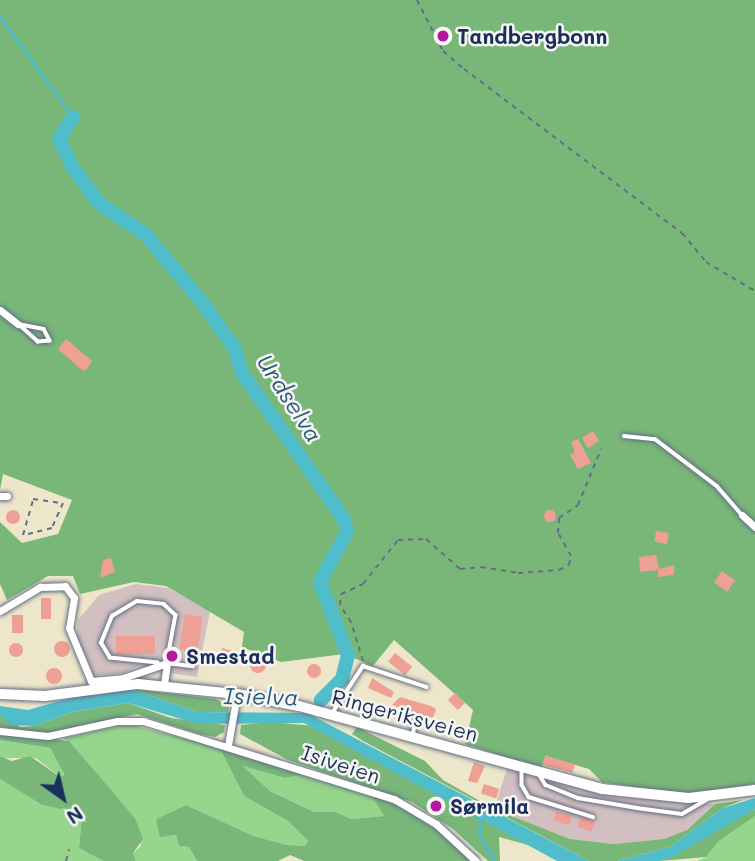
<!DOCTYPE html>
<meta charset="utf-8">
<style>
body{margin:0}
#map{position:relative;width:755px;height:861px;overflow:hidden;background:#ede6cb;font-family:Mali,sans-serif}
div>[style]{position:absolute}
.industrial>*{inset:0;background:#d2bfc0}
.green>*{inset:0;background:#96d68c}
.forest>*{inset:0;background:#78b778}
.water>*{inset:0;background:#50bdca}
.stream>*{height:2.5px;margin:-1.25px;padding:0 1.25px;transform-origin:1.25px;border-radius:1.25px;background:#50bdca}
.river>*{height:14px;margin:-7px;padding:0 7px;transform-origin:7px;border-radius:7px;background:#50bdca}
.building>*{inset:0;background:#eea094;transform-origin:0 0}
.round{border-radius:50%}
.path>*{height:2px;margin-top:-1px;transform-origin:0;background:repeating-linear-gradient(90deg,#646f84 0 5px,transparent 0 10px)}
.roads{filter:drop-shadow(0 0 2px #646f84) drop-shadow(0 0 2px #646f84)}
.lane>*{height:3.5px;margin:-1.75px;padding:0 1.75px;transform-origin:1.75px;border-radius:1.75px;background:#fff}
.street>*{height:7px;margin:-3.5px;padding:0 3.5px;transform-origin:3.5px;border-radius:3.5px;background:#fff}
.primary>*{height:10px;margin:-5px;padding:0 5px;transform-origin:5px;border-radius:5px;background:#fff}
.dots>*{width:19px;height:19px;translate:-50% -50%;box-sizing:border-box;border:4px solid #f6f6f2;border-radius:50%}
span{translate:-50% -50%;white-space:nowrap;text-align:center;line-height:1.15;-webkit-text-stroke:5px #f6f6f2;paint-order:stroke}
.poi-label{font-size:21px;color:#1b2f5e;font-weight:700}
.left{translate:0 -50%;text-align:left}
.street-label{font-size:21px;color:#1b2f5e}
.water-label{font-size:23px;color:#2b5a7e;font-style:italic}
.north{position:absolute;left:28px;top:763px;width:70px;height:70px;-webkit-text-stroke:5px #f6f6f2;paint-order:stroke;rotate:146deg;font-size:19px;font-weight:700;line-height:28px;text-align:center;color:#1b2f5e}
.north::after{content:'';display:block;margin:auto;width:24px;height:32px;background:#1b2f5e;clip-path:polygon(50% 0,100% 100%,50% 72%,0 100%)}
</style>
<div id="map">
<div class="industrial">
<div style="clip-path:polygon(136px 584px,168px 588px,210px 611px,197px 677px,169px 673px,149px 661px,123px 673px,94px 675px,77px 638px,78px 620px,99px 595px)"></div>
<div style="clip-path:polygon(507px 769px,619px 797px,715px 804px,687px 830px,665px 839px,614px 844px,570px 839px,494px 809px)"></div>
</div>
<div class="green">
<div style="clip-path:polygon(127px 724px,219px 747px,244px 796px,288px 821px,308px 841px,305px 846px,287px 845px,252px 836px,186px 805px,156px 819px,166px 836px,176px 835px,179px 846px,189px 847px,197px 861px,136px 861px,133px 853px,141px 846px,135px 818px,64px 738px)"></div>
<div style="clip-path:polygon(0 740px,50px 748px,66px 775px,60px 777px,36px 758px,5px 758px,0 756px)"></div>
<div style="clip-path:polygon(243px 766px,285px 778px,305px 774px,371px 795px,384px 816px,351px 819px,314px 812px,270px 791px)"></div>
<div style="clip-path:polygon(0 779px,42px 805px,82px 814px,79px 848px,103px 861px,0 861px)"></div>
<div style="clip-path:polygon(755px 816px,755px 861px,697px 861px,706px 857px,719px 841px)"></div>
</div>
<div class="forest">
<div style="clip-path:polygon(0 0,755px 0,755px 784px,695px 793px,653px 790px,602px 782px,589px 769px,546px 756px,541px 768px,465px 744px,473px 710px,394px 640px,373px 666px,344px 654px,281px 662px,242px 647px,244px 632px,166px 586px,134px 582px,80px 594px,73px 576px,48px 576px,7px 600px,0 584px,0 522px,22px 543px,58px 534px,72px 500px,3px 474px,0 490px)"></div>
<div style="clip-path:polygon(131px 689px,216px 699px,229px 707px,228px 712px,197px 712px)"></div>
<div style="clip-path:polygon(128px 703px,171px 718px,225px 725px,224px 732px,215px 737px,200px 734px,137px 714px,46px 733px,0 727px,0 715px,21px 727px,35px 726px,72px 712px)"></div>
<div style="clip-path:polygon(270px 722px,315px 726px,528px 845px,499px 837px,500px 861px,488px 861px,453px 829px,412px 802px,288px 760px,240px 734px,241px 725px)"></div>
<div style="clip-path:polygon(357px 727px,425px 761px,443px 780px,494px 809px,570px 839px,614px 844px,664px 839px,687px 830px,715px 804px,743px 800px,723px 808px,670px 847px,617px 861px,589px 861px,363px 741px,352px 734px)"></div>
<div style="clip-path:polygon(0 733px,69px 741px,135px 818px,143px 839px,133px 853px,136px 861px,103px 861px,79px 848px,82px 814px,42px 805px,0 779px,0 756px,12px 761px,30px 756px,60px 777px,65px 775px,50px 748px,0 740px)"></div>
<div style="clip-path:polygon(219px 747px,305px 774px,285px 778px,243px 766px,270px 791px,314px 812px,335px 812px,351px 819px,384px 816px,371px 795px,404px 808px,453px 841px,472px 861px,304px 861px,290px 855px,278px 861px,197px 861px,189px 847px,179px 846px,176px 835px,160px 837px,156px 819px,186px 805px,253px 836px,287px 845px,305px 846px,308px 841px,288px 821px,244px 796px)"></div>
<div style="clip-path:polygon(755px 809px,755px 816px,719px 841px,706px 857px,659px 861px)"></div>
</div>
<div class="water">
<div style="clip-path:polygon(131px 689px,197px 712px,307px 713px,589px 861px,557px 861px,304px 723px,198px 724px,128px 703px,72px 712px,35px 726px,12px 725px,0 715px,0 706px,28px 710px,74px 697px)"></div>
<div style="clip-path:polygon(755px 798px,755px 809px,674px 856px,659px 861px,617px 861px,670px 847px,723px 808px)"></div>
</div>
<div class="stream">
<div style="left:0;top:16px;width:125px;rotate:54.1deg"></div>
<div style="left:480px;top:816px;width:20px;rotate:90deg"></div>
<div style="left:480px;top:836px;width:29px;rotate:59deg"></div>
</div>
<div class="river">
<div style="left:73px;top:117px;width:26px;rotate:122deg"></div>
<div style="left:59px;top:139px;width:32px;rotate:64deg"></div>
<div style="left:73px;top:168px;width:44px;rotate:53.4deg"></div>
<div style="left:99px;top:203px;width:55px;rotate:34deg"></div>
<div style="left:145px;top:234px;width:89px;rotate:50deg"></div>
<div style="left:202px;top:302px;width:57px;rotate:54.9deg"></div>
<div style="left:235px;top:349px;width:25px;rotate:74deg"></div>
<div style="left:242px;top:373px;width:178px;rotate:55.1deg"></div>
<div style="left:344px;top:519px;width:13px;rotate:77deg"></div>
<div style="left:347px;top:532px;width:57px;rotate:118.4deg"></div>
<div style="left:320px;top:582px;width:78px;rotate:69deg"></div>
<div style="left:348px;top:655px;width:25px;rotate:104deg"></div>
<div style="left:342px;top:679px;width:30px;rotate:135deg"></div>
</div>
<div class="building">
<div style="clip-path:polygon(66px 339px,92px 361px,87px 369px,83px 371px,58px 349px)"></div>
<div style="left:593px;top:431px;width:12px;height:13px;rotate:59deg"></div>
<div style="clip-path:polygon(578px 439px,591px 463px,578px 469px,570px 455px,575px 452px,571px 442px)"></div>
<div class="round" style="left:6px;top:510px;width:14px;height:14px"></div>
<div class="round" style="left:544px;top:510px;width:12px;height:12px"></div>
<div style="left:656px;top:531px;width:13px;height:11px;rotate:9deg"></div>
<div style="clip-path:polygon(656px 555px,659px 569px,674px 565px,674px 575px,658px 577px,658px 570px,640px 572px,639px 557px)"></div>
<div style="clip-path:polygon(111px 558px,115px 572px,100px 578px,103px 560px)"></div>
<div style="left:722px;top:571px;width:16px;height:14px;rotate:35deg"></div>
<div style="left:41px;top:598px;width:10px;height:21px"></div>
<div style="left:185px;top:614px;width:18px;height:35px;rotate:9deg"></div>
<div style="left:12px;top:615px;width:11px;height:18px"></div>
<div style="left:116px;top:636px;width:39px;height:18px"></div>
<div class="round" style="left:54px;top:641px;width:16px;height:16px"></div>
<div class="round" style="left:9px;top:643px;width:14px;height:14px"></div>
<div style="left:222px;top:648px;width:22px;height:10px;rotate:16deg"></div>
<div style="left:395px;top:653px;width:22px;height:11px;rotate:39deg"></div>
<div class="round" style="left:250px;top:657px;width:16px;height:16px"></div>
<div class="round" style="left:307px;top:664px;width:14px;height:14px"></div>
<div class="round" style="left:46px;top:668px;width:16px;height:16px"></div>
<div style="clip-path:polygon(372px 678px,394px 692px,391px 698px,368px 688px)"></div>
<div style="left:455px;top:693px;width:14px;height:10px;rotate:45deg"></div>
<div style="clip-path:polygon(400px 697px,431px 706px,436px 709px,433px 718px,392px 705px)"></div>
<div style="left:545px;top:756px;width:31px;height:9px;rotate:15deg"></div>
<div style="clip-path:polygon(474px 762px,485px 766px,477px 783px,468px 781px)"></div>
<div style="left:484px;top:784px;width:16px;height:10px;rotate:18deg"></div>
<div style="left:556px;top:811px;width:17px;height:10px;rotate:17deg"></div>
<div style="left:581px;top:816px;width:15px;height:11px;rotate:20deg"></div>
</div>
<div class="path">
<div style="left:417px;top:0;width:57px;rotate:63deg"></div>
<div style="left:443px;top:51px;width:28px;rotate:41deg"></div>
<div style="left:464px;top:69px;width:273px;rotate:37deg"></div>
<div style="left:682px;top:233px;width:38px;rotate:50deg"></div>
<div style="left:706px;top:262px;width:57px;rotate:30.6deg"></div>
<div style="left:33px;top:499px;width:30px;rotate:8deg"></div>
<div style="left:63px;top:503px;width:27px;rotate:114deg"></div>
<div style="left:52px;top:528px;width:30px;rotate:166deg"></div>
<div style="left:23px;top:535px;width:37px;rotate:-74deg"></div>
<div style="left:363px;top:661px;width:41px;rotate:-107.1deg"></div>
<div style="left:351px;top:622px;width:20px;rotate:-123deg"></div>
<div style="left:340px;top:605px;width:11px;rotate:-85deg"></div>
<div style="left:341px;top:594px;width:24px;rotate:-24deg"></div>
<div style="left:363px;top:584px;width:56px;rotate:-51.5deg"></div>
<div style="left:398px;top:540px;width:28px;rotate:-2deg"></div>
<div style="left:426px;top:539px;width:45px;rotate:41.4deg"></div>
<div style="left:460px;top:569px;width:21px;rotate:-5deg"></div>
<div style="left:481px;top:567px;width:37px;rotate:9deg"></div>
<div style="left:518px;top:573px;width:41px;rotate:-4.2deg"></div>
<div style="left:559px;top:570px;width:11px;rotate:-27deg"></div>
<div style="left:569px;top:565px;width:9px;rotate:-77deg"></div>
<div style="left:571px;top:556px;width:26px;rotate:-119deg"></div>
<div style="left:558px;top:533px;width:15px;rotate:-86deg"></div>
<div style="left:559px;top:518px;width:23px;rotate:-34deg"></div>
<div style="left:578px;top:505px;width:61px;rotate:-67.7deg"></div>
<div style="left:66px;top:861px;width:12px;rotate:-76deg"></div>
</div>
<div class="roads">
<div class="lane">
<div style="left:18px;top:324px;width:26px;rotate:11deg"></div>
<div style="left:44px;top:329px;width:13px;rotate:63deg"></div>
<div style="left:50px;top:341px;width:12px;rotate:175deg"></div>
<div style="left:38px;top:342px;width:27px;rotate:-138deg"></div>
<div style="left:624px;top:436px;width:31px;rotate:6deg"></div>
<div style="left:655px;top:439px;width:78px;rotate:37.2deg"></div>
<div style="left:717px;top:486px;width:38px;rotate:49deg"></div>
<div style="left:158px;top:663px;width:48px;rotate:-174.1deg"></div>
<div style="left:110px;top:658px;width:17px;rotate:-121deg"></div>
<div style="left:101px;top:643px;width:29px;rotate:-68deg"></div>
<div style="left:112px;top:616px;width:29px;rotate:-31deg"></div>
<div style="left:137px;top:601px;width:27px;rotate:6deg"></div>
<div style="left:164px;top:604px;width:16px;rotate:43deg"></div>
<div style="left:176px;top:615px;width:49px;rotate:100.6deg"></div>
<div style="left:167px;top:663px;width:26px;rotate:7deg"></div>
<div style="left:333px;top:712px;width:55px;rotate:-56.9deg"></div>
<div style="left:363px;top:666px;width:67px;rotate:18.2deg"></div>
<div style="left:413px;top:735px;width:16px;rotate:-83deg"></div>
<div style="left:522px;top:770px;width:15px;rotate:90deg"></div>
<div style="left:522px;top:785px;width:14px;rotate:60deg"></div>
<div style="left:529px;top:797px;width:67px;rotate:17.4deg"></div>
<div style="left:539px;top:774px;width:13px;rotate:58deg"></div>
<div style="left:546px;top:785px;width:35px;rotate:22deg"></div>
<div style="left:578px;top:798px;width:60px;rotate:9.6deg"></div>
<div style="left:637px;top:808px;width:45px;rotate:7.6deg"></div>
<div style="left:682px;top:814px;width:28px;rotate:-30deg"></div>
</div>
<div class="street">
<div style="left:0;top:310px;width:23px;rotate:38deg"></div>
<div style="left:0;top:496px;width:7px"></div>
<div style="left:742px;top:515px;width:18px;rotate:43deg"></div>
<div style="left:0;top:611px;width:47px;rotate:-31deg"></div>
<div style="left:40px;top:587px;width:25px;rotate:-2deg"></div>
<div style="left:65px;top:586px;width:15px;rotate:53deg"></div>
<div style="left:74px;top:598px;width:30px;rotate:99deg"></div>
<div style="left:69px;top:628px;width:57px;rotate:67.5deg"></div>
<div style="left:91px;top:681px;width:32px;rotate:-5deg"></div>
<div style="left:123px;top:678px;width:46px;rotate:-18.8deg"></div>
<div style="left:167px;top:663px;width:22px;rotate:98deg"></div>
<div style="left:0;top:731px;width:48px;rotate:5.9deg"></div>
<div style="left:48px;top:736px;width:71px;rotate:-12.3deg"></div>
<div style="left:117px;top:721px;width:26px"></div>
<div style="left:143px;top:721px;width:263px;rotate:17.3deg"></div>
<div style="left:394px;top:799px;width:49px;rotate:30.8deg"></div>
<div style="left:436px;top:824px;width:54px;rotate:42.8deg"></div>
<div style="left:228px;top:745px;width:52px;rotate:-80deg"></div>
</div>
<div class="primary">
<div style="left:0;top:694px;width:45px;rotate:2.5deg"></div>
<div style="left:45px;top:696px;width:94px;rotate:-7.4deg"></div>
<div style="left:138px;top:684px;width:100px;rotate:5.8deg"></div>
<div style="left:237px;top:694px;width:63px;rotate:11deg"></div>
<div style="left:299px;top:706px;width:314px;rotate:15.3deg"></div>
<div style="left:602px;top:789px;width:87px;rotate:5.9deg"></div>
<div style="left:689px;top:798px;width:66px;rotate:-6.9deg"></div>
</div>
</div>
<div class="dots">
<div style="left:443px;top:36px;background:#b5179e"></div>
<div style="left:172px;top:656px;background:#b5179e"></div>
<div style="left:436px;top:806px;background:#b5179e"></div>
</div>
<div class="poi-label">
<span class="left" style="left:457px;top:36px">Tandbergbonn</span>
<span class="left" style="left:186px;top:656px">Smestad</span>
<span class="left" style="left:450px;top:806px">Sørmila</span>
</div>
<div class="street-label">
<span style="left:405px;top:715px;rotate:15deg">Ringeriksveien</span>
<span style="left:341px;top:764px;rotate:18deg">Isiveien</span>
</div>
<div class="water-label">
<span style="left:290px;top:398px;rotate:57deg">Urdselva</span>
<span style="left:261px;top:696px;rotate:1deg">Isielva</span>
</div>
<div class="north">N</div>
</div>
